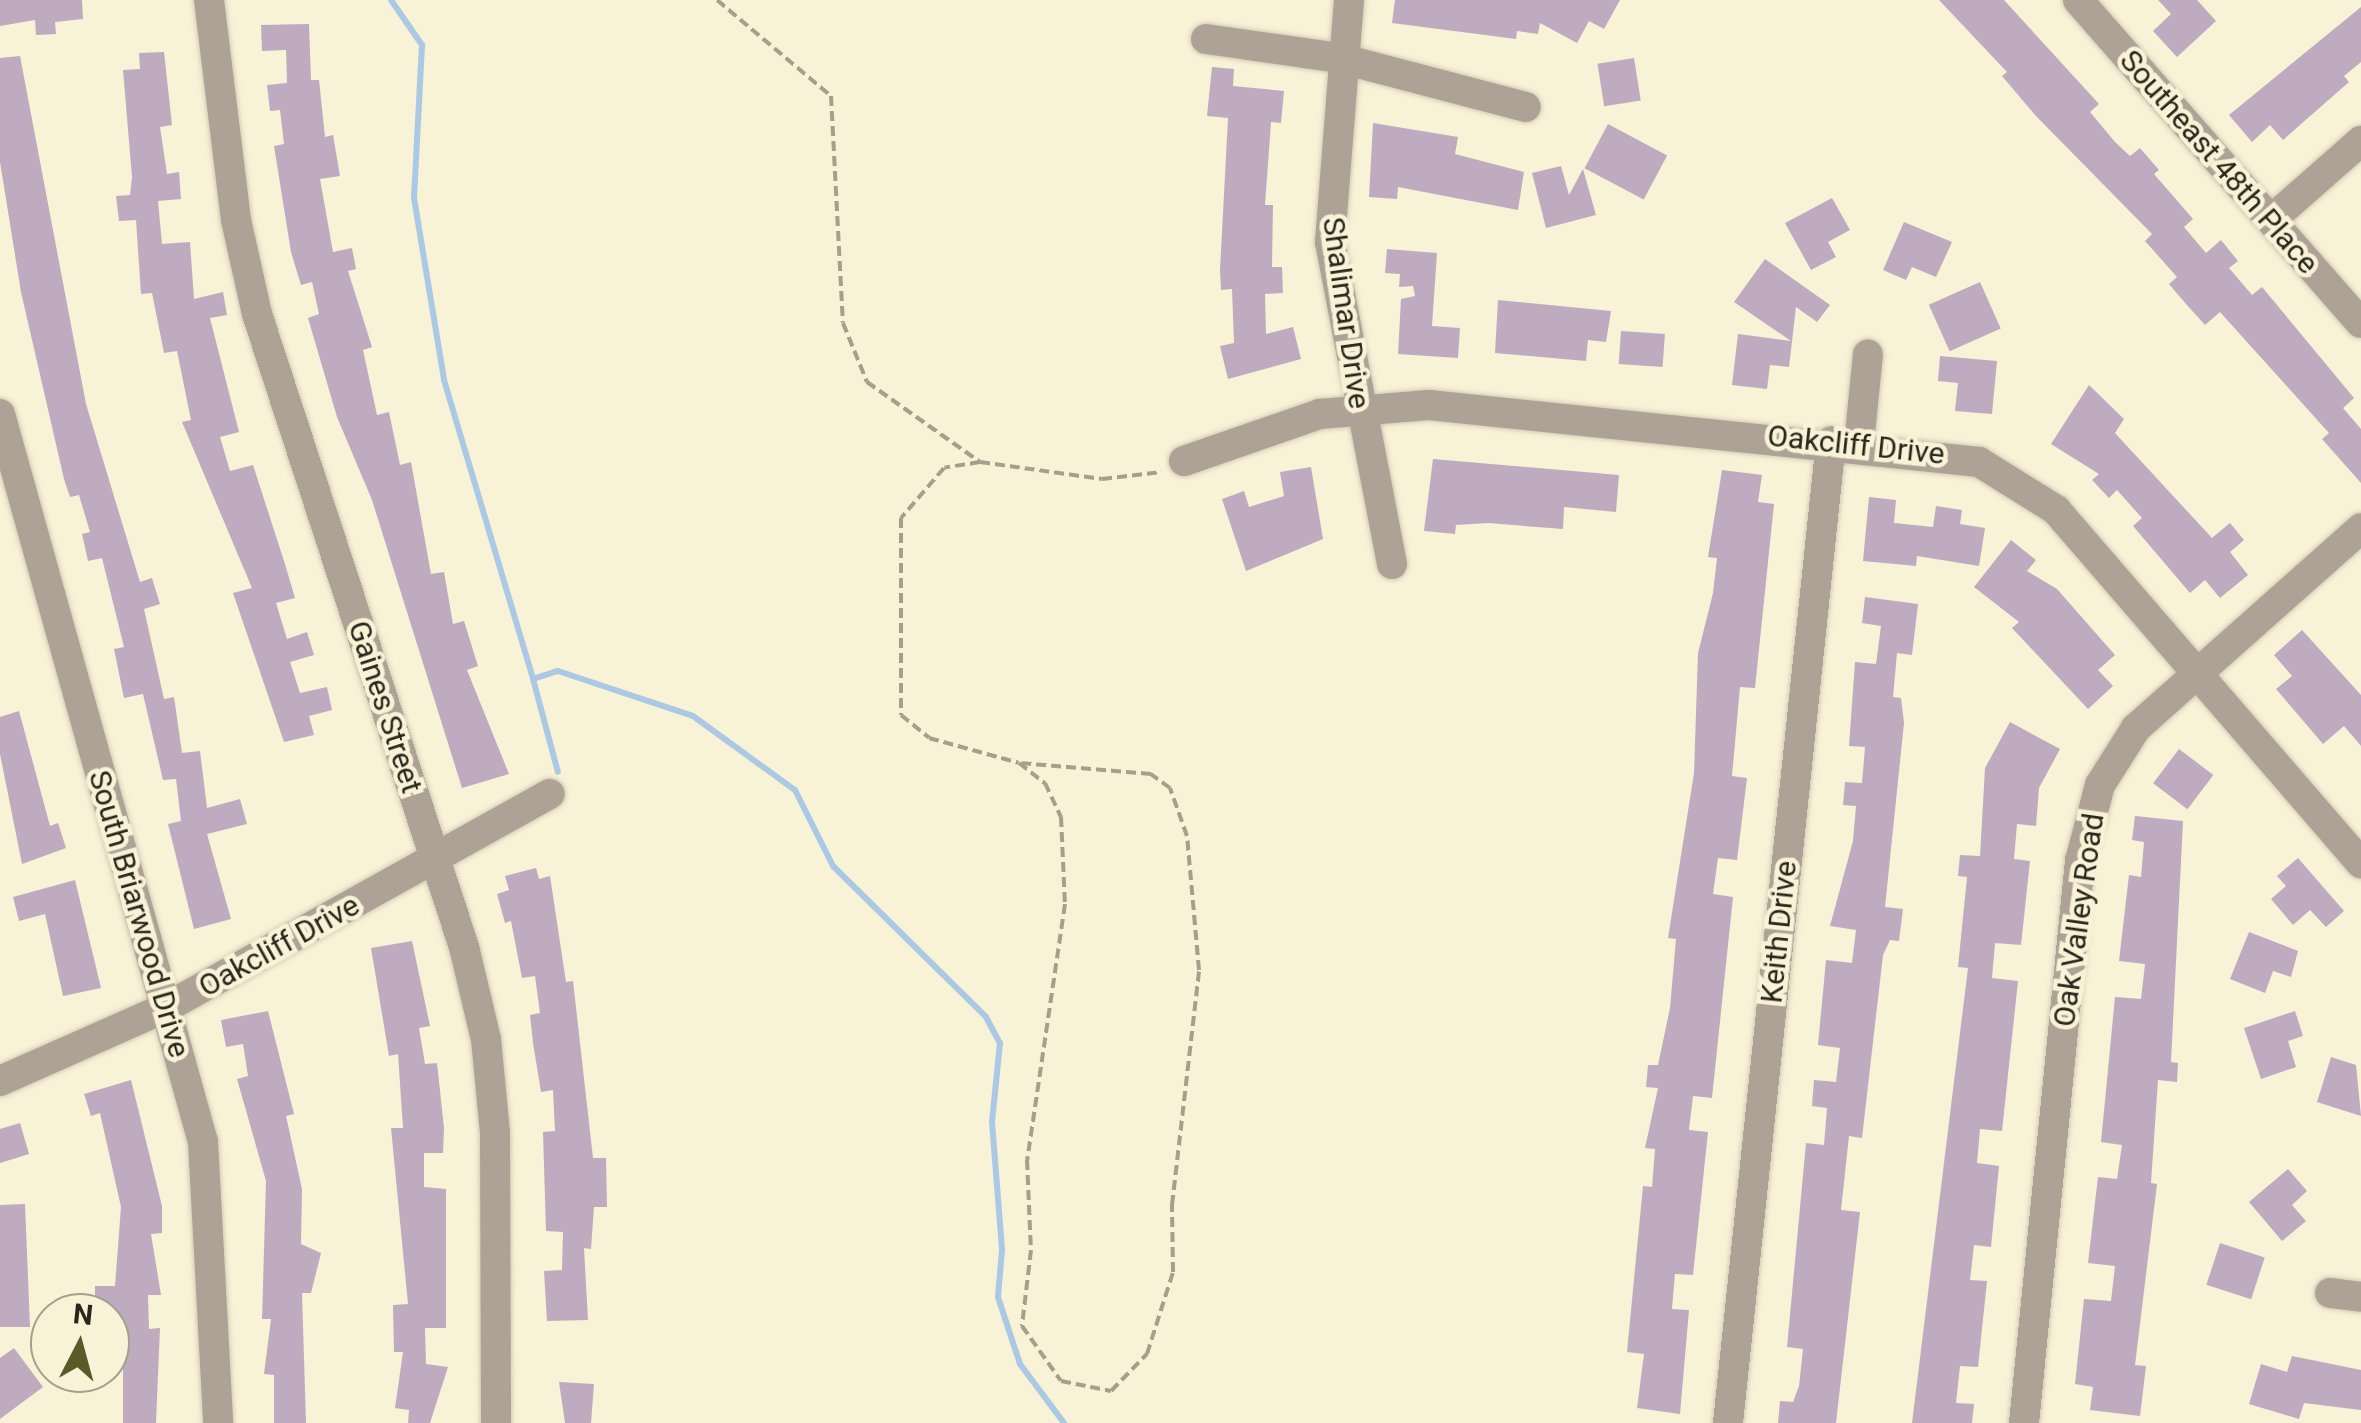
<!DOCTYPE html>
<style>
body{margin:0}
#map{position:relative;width:2361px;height:1423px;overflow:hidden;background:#f8f2d7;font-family:Roboto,sans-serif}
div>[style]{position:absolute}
.stream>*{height:6px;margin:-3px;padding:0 3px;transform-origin:3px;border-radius:3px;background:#abc8e4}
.building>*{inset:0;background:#beabc0;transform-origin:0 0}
.path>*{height:4px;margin-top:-2px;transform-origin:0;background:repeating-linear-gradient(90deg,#a5a08c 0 10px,transparent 0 15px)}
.roads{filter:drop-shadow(0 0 2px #d3cdb5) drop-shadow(0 0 2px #d3cdb5)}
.minor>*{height:30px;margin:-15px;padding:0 15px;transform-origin:15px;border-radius:15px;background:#ada295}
span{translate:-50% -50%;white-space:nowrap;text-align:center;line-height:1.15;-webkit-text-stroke:9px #f8f2d7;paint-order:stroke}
.street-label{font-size:30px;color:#29261c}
.north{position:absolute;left:30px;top:1293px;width:100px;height:100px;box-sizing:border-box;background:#f8f2d7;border:2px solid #a5a08c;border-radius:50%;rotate:6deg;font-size:28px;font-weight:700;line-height:40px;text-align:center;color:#29261c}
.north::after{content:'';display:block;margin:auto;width:35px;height:45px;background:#585a28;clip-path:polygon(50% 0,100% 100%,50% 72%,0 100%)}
</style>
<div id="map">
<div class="stream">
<div style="left:391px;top:0;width:55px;rotate:55.4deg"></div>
<div style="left:422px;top:45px;width:153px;rotate:93deg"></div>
<div style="left:414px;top:198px;width:184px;rotate:80.6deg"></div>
<div style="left:444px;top:380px;width:312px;rotate:73.4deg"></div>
<div style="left:533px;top:679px;width:26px;rotate:-18deg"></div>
<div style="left:558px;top:671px;width:142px;rotate:18.4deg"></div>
<div style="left:693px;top:716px;width:126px;rotate:36deg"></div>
<div style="left:795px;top:790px;width:85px;rotate:63.4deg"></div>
<div style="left:833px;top:866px;width:215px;rotate:44.6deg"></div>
<div style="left:986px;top:1017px;width:30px;rotate:62deg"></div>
<div style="left:1000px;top:1043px;width:79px;rotate:95.8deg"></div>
<div style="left:992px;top:1122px;width:128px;rotate:85.5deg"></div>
<div style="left:1002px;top:1250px;width:47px;rotate:94.9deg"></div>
<div style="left:998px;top:1297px;width:71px;rotate:71.8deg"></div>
<div style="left:1020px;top:1364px;width:74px;rotate:53.3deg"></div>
<div style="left:533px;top:679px;width:96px;rotate:75deg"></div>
</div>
<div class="building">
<div style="clip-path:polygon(0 0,82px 0,83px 19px,55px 22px,56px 34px,36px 35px,35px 20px,0 26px)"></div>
<div style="clip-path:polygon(1395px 0,1620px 0,1604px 29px,1589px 21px,1577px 43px,1540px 23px,1538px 34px,1517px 31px,1516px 39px,1392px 23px)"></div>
<div style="clip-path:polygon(1939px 0,2004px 0,2099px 104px,2090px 112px,2115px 142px,2130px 156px,2140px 148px,2159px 170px,2154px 174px,2193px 219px,2184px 227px,2206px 253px,2221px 240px,2238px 261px,2229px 268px,2252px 295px,2262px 287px,2354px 398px,2343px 408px,2361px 429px,2361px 483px,2322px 439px,2329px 433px,2220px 312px,2205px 325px,2186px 304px,2169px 284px,2177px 277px,2145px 241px,2152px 234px,2035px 115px,2002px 76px,2007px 72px)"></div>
<div style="clip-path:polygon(2158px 0,2197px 0,2216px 21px,2177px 57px,2153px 31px,2171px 14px)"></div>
<div style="clip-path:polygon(2361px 7px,2361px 62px,2344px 76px,2349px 82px,2283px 140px,2270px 125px,2252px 142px,2229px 115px)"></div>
<div style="clip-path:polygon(309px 24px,311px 80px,319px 80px,325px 137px,333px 135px,340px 176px,320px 179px,333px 252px,352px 248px,356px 269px,348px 271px,372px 347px,363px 350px,377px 415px,389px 412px,400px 465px,411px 462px,431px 574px,444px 572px,453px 624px,464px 621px,478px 666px,467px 670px,509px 774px,462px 788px,372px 500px,337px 417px,308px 318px,319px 314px,312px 282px,301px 285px,291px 252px,274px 146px,284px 144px,280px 110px,270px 111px,267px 85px,287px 83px,286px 50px,262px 51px,261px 25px)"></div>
<div style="clip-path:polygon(164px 52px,172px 125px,160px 127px,167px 174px,179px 172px,181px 199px,158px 201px,162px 244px,190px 242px,194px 299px,223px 292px,227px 315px,210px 318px,239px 432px,220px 437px,230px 471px,253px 465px,285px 564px,295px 598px,276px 603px,287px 639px,307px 632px,314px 655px,290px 662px,300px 693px,327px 687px,332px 710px,309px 716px,314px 735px,284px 742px,233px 593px,252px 588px,182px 422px,191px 420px,177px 351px,164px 353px,152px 293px,141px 294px,136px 220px,119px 221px,116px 196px,130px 195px,132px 177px,123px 70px,140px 69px,139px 53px)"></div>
<div style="clip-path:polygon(20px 56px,86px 404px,140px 582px,152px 578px,160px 604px,144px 609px,164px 699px,174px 697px,182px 753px,200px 751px,207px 808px,240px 799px,247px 824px,207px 834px,231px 919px,194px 929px,168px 824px,181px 821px,176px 779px,163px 780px,143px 694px,124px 698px,114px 649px,124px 647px,102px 558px,88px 561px,82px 534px,90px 532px,79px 495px,70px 497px,64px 479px,21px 292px,0 162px,0 58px)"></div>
<div style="left:1634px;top:58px;width:43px;height:37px;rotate:81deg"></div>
<div style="clip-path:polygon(1212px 67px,1234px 69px,1233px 86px,1284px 91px,1281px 123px,1271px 122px,1265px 205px,1273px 205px,1272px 267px,1282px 267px,1283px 293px,1265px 294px,1266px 334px,1293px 327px,1301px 359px,1228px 379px,1220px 346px,1234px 343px,1232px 289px,1221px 290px,1220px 270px,1228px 118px,1207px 116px)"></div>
<div style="clip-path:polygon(1373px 123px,1458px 137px,1455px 154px,1524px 172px,1518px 210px,1398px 187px,1397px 199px,1369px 197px)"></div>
<div style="left:1608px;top:124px;width:67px;height:50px;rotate:28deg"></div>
<div style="clip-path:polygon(1561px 166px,1569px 195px,1583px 169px,1596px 215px,1546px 228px,1532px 173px)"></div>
<div style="clip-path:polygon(1832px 198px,1850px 230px,1828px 242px,1836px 257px,1811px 270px,1785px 223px)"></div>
<div style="clip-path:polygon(1904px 222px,1952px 242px,1936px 277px,1912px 267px,1906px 280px,1883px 270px)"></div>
<div style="clip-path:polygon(1387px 249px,1437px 253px,1432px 326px,1460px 328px,1458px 358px,1398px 354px,1401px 299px,1415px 296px,1413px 286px,1399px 287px,1400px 274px,1385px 273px)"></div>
<div style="clip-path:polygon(1765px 259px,1830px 305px,1817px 322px,1796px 307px,1789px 367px,1770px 365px,1767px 389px,1732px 385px,1738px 334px,1791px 341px,1734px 302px)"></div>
<div style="left:1980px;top:282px;width:51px;height:56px;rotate:66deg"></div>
<div style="clip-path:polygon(1498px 300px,1611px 311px,1606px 342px,1588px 340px,1586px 361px,1495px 353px)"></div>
<div style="left:1621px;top:331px;width:44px;height:33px;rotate:4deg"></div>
<div style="clip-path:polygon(1940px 356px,1997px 361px,1992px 414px,1955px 411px,1958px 383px,1938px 381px)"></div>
<div style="clip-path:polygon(2089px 385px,2124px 419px,2115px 433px,2212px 538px,2230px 523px,2244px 540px,2230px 552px,2248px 575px,2220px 598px,2205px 580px,2190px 593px,2133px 526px,2142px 518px,2117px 490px,2109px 498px,2092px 480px,2099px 474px,2051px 444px)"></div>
<div style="clip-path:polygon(1433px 459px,1619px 475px,1616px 512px,1564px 507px,1563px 529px,1488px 523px,1456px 525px,1455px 534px,1424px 531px)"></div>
<div style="clip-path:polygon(1311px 467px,1323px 539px,1246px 571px,1222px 499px,1244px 491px,1249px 507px,1284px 496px,1280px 472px)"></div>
<div style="clip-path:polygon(1722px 470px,1762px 475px,1758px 502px,1774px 504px,1755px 688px,1740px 687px,1732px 776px,1747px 778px,1737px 860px,1718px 858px,1713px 894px,1733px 897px,1712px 1098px,1693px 1096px,1689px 1130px,1708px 1132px,1693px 1275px,1675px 1274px,1672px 1309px,1689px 1310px,1680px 1414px,1637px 1408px,1644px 1354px,1627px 1352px,1643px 1186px,1652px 1187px,1655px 1149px,1645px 1148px,1658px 1088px,1646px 1087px,1648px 1065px,1658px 1065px,1670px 1008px,1676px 939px,1668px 938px,1694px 773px,1698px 653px,1713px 593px,1717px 558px,1708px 557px)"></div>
<div style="clip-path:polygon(1869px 497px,1896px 500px,1894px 523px,1933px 527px,1936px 506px,1962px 510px,1960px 524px,1985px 528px,1979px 566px,1917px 556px,1916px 566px,1863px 561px)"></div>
<div style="clip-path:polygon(2011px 540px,2036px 560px,2027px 571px,2057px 589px,2115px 655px,2098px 670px,2113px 686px,2088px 709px,2012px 628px,2019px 622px,1974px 587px)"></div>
<div style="clip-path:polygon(1865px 597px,1918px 604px,1912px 655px,1897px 653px,1893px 697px,1901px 698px,1904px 723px,1885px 907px,1903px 909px,1899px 941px,1890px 940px,1883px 955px,1862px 1138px,1849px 1136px,1841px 1210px,1860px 1212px,1836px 1423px,1778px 1423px,1780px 1401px,1793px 1402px,1799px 1386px,1803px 1349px,1787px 1347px,1806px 1143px,1824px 1145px,1827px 1108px,1812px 1106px,1814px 1080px,1836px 1082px,1840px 1048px,1818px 1045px,1826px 960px,1852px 963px,1856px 930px,1830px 926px,1853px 841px,1856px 806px,1843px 805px,1845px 782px,1862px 783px,1865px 747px,1849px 746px,1855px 662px,1876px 664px,1881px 626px,1862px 623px)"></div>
<div style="clip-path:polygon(2302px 630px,2361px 695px,2361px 746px,2344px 726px,2323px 744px,2276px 689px,2292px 676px,2274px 655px)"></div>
<div style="clip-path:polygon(19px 711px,50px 826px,58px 823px,66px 848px,22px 864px,0 754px,0 717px)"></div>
<div style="clip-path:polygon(2010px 722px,2060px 749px,2039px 788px,2036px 826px,2017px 824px,2014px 859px,2030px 861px,2021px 945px,1995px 943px,1992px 978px,2018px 981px,2002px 1131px,1980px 1129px,1977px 1163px,1999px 1166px,1991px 1247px,1974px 1245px,1970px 1280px,1987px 1281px,1978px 1367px,1960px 1366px,1956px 1403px,1974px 1404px,1972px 1423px,1912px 1423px,1968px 968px,1958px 967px,1967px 877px,1958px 876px,1960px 855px,1980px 856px,1985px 768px)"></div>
<div style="left:2179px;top:749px;width:43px;height:43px;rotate:37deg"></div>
<div style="clip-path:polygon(2135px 816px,2183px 821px,2171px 1062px,2178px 1063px,2177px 1082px,2158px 1080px,2151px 1183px,2157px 1184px,2135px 1365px,2146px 1366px,2140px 1416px,2090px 1410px,2093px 1387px,2075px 1384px,2084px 1299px,2111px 1301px,2115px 1266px,2088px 1263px,2098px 1177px,2117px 1179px,2122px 1145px,2101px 1142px,2115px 997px,2141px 999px,2145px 964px,2119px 961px,2129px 875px,2141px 877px,2144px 842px,2132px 840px)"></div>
<div style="clip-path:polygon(2298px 858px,2344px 911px,2326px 927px,2310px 910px,2293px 925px,2271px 899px,2286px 886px,2277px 876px)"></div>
<div style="clip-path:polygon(536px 868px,539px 879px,550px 876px,566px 982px,573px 981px,593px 1158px,606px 1158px,607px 1207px,594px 1207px,591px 1249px,584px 1248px,588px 1320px,547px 1321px,544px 1271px,562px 1270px,563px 1232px,546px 1231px,543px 1132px,555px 1131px,553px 1090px,541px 1092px,533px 1043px,530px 1015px,540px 1013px,535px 976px,522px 978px,511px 921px,505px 923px,497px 894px,509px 890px,505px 876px)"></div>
<div style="clip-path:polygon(75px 880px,101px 988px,63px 996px,45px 914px,19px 921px,13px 897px)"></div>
<div style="clip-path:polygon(2249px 932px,2298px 951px,2291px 977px,2273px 971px,2265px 993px,2230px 979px)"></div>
<div style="clip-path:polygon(412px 941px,430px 1026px,419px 1028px,425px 1064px,437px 1063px,444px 1128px,443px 1153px,424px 1153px,424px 1187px,446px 1189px,446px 1328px,425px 1328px,426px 1364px,448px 1367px,430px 1423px,408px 1423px,409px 1410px,395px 1408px,403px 1352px,394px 1352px,393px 1305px,408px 1304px,391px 1128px,403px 1128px,398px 1054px,389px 1056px,371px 948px)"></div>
<div style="clip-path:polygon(268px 1011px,294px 1114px,286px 1116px,302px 1189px,301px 1244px,321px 1253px,311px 1293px,302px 1293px,306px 1423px,274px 1423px,274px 1375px,264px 1374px,271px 1319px,262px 1319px,266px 1181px,237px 1079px,248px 1076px,243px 1044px,226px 1047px,221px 1020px)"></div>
<div style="clip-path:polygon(2295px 1011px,2303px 1036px,2288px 1041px,2296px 1067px,2261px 1079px,2244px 1028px)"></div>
<div style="clip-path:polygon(2331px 1057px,2356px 1065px,2361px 1116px,2317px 1102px)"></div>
<div style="clip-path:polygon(131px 1080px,162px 1206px,162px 1233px,151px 1234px,161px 1295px,148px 1295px,149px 1329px,160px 1328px,156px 1423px,123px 1423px,123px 1321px,95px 1313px,95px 1286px,115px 1286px,121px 1207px,100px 1113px,91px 1116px,84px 1094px)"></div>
<div style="clip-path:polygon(20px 1123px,29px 1154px,0 1163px,0 1129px)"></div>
<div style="clip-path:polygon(2288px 1169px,2307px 1191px,2292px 1205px,2306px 1221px,2282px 1241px,2249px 1202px)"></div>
<div style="clip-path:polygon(25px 1204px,30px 1327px,0 1327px,0 1205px)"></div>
<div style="left:2220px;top:1243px;width:47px;height:44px;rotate:18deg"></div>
<div style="clip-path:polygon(14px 1348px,43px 1387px,0 1419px,0 1358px)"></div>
<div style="clip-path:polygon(2292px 1356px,2361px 1370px,2361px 1410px,2304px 1403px,2299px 1419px,2249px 1404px,2261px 1364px,2287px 1372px)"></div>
<div style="clip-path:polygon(559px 1382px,594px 1384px,591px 1423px,565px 1423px)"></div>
</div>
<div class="path">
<div style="left:717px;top:0;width:149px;rotate:40.1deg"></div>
<div style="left:831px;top:96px;width:227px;rotate:87deg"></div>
<div style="left:843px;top:323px;width:64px;rotate:67.9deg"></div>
<div style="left:867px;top:382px;width:138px;rotate:35.3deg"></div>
<div style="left:980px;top:462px;width:123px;rotate:7.9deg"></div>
<div style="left:1102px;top:479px;width:60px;rotate:-6.7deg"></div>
<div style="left:980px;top:462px;width:36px;rotate:171deg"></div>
<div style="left:944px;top:468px;width:66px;rotate:130.7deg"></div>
<div style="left:901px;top:518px;width:197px;rotate:90deg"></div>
<div style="left:901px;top:715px;width:36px;rotate:39deg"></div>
<div style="left:929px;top:738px;width:93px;rotate:15.5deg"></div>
<div style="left:1019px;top:763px;width:33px;rotate:38deg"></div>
<div style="left:1045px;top:783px;width:38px;rotate:65deg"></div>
<div style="left:1061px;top:817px;width:87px;rotate:87.4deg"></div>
<div style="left:1065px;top:904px;width:259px;rotate:98.4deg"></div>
<div style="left:1027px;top:1160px;width:90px;rotate:87.5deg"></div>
<div style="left:1031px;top:1250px;width:77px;rotate:96.8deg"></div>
<div style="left:1022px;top:1326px;width:67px;rotate:54.7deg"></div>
<div style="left:1061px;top:1381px;width:51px;rotate:11.3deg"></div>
<div style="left:1111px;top:1391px;width:52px;rotate:-45.8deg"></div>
<div style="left:1147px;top:1354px;width:86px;rotate:-72.4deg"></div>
<div style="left:1173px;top:1272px;width:67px;rotate:-90.9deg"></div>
<div style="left:1172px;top:1205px;width:237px;rotate:-83.4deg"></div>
<div style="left:1199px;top:970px;width:135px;rotate:-95.1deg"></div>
<div style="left:1187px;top:836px;width:51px;rotate:-109.5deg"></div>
<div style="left:1170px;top:788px;width:24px;rotate:-144deg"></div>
<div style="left:1151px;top:774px;width:132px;rotate:-175.2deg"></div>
</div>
<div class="roads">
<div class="minor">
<div style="left:209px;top:0;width:222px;rotate:83deg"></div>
<div style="left:236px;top:220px;width:96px;rotate:77.4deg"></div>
<div style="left:257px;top:314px;width:666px;rotate:71.89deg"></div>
<div style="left:464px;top:947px;width:95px;rotate:76.6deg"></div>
<div style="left:486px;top:1039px;width:94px;rotate:84.5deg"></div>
<div style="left:495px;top:1133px;width:290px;rotate:89.8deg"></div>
<div style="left:1349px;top:0;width:243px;rotate:94.5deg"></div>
<div style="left:1330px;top:242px;width:328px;rotate:79.1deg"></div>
<div style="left:2078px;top:0;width:429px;rotate:48.8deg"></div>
<div style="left:1206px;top:39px;width:134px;rotate:8.1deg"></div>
<div style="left:1339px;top:58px;width:193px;rotate:14.7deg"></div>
<div style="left:2271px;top:220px;width:120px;rotate:-41.3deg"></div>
<div style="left:0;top:414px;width:756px;rotate:74.42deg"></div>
<div style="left:203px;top:1142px;width:281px;rotate:86.9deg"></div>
<div style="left:1859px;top:444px;width:90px;rotate:-84.3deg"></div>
<div style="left:1184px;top:461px;width:144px;rotate:-19.1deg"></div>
<div style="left:1320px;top:414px;width:109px;rotate:-4.7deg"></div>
<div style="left:1429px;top:405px;width:553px;rotate:5.92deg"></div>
<div style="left:1979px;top:462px;width:91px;rotate:31.9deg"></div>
<div style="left:2056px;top:510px;width:467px;rotate:49.2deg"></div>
<div style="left:0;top:1081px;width:183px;rotate:-23.9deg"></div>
<div style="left:167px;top:1007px;width:438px;rotate:-29.1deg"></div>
<div style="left:2330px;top:1293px;width:31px;rotate:7deg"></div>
<div style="left:1728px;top:1423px;width:987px;rotate:-84.01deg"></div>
<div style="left:2024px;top:1423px;width:565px;rotate:-84.31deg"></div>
<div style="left:2080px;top:861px;width:79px;rotate:-75.3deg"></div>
<div style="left:2100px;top:785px;width:67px;rotate:-57.7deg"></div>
<div style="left:2136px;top:728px;width:301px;rotate:-41.6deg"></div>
</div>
</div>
<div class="street-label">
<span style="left:2219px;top:162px;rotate:49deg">Southeast 48th Place</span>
<span style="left:1346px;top:313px;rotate:82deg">Shalimar Drive</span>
<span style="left:1856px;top:445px;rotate:6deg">Oakcliff Drive</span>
<span style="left:385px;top:707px;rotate:72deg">Gaines Street</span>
<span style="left:139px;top:914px;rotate:74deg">South Briarwood Drive</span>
<span style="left:2079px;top:920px;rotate:-82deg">Oak Valley Road</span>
<span style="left:1779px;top:932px;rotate:-84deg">Keith Drive</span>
<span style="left:279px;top:946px;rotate:-29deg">Oakcliff Drive</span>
</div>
<div class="north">N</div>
</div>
